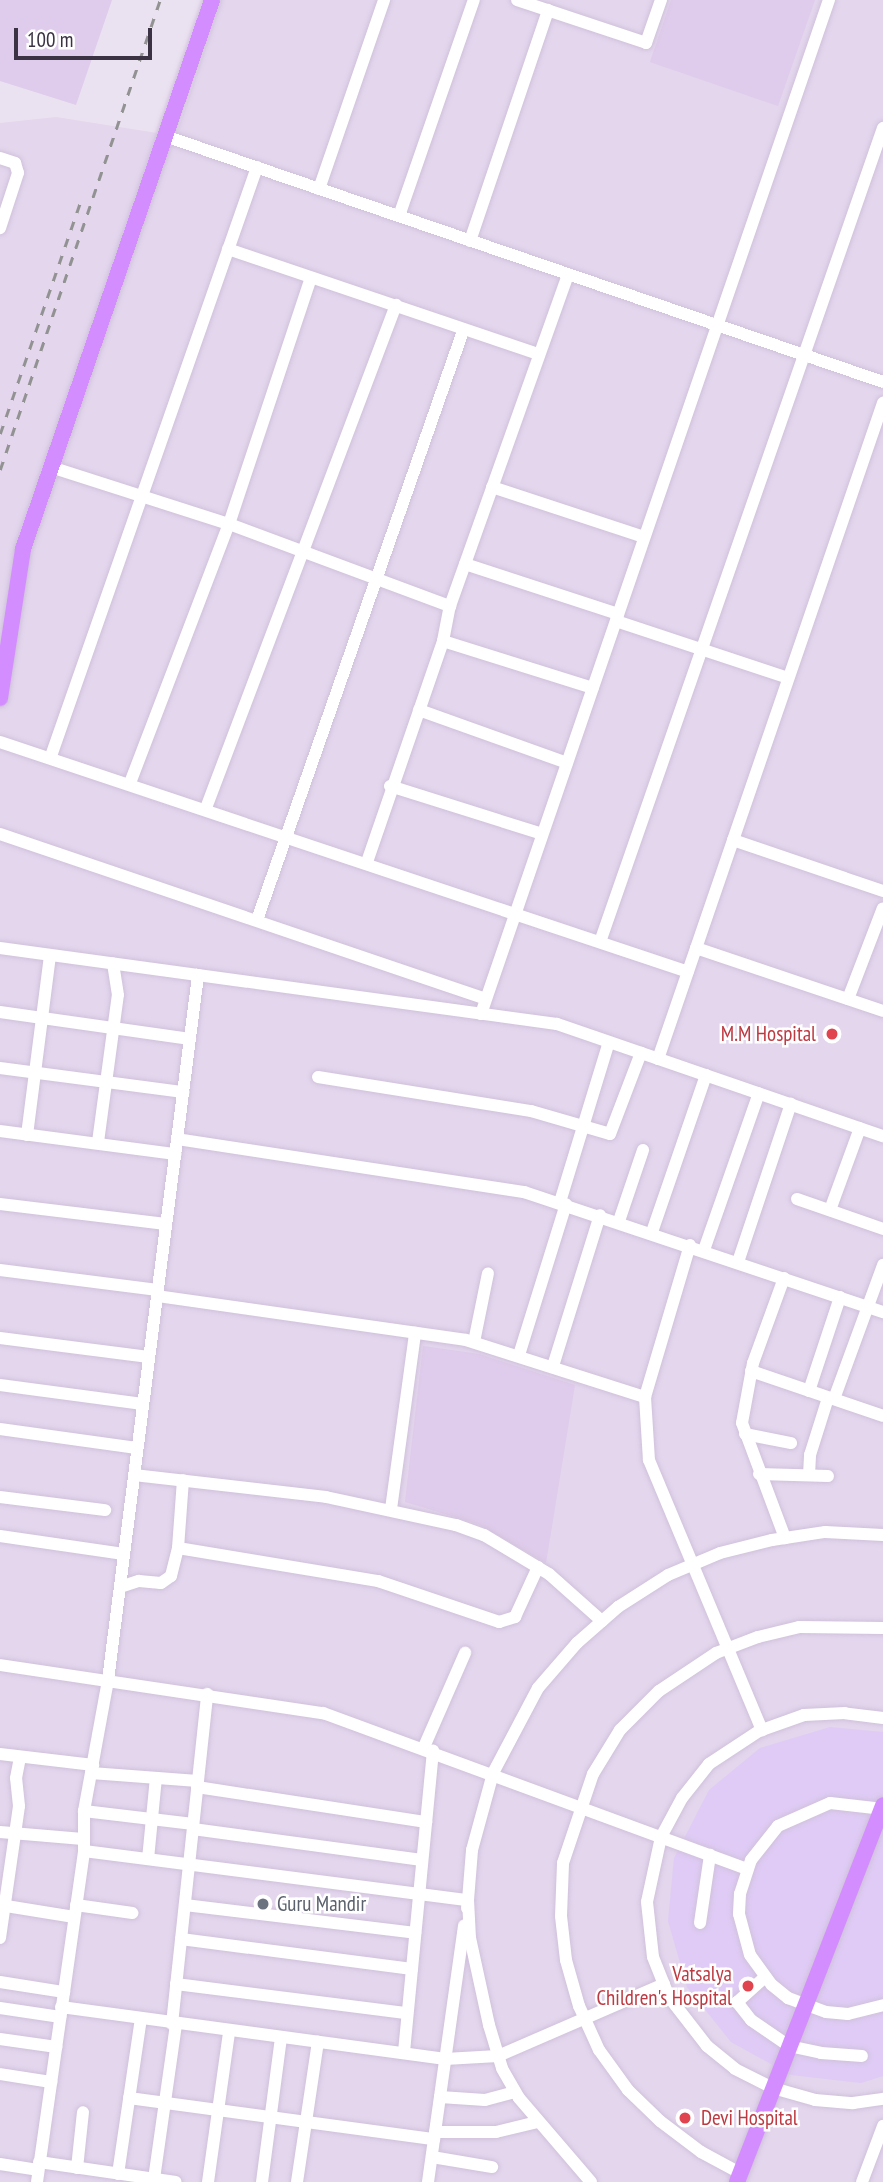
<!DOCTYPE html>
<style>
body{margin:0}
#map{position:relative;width:883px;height:2182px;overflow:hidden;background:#ebe2f1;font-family:"PT Sans Narrow",sans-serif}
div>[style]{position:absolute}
.residential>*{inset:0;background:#e3d6ed}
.commercial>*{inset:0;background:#dfcbf5}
.education>*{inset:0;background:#dfcbeb}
.roads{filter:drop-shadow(0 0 2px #d0c1db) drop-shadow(0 0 2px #d0c1db)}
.minor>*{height:12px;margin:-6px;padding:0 6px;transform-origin:6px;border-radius:6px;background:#fff}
.major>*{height:16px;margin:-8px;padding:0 8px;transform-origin:8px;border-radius:8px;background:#d38dff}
.rail>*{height:2.5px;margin-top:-1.25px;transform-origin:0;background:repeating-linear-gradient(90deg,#929292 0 9px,transparent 0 18px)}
.dots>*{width:19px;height:19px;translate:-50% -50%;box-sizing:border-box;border:4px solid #fff;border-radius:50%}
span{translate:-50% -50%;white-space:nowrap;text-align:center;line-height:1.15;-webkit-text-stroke:5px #fff;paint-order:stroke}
.health-label{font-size:21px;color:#be3a42}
.right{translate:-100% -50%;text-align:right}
.left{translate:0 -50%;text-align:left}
.worship-label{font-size:21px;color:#5b616d}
.scale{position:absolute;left:14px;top:28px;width:138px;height:32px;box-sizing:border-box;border:4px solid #3b3243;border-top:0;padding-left:9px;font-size:21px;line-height:24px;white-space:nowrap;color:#3b3243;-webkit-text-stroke:5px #fff;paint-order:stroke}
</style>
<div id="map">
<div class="residential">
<div style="clip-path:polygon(221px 0,883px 0,883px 2182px,0 2182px,0 123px,56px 117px,176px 136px)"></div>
</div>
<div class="commercial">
<div style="clip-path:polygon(830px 1727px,883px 1732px,883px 2076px,861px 2083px,791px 2075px,731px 2042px,687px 1987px,668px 1921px,674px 1858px,709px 1790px,760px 1748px)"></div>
</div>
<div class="education">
<div style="clip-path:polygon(0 0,112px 0,76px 105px,0 81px)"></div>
<div style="clip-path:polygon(671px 0,815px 0,778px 106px,650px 62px)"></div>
<div style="clip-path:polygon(423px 1346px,479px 1354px,575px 1385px,546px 1563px,478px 1524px,405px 1502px)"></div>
</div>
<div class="roads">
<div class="minor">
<div style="left:517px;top:0;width:136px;rotate:18.4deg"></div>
<div style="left:646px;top:43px;width:46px;rotate:-70.8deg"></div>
<div style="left:165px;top:136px;width:759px;rotate:18.91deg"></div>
<div style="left:0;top:158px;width:16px;rotate:18deg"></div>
<div style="left:15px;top:163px;width:10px;rotate:73deg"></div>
<div style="left:18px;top:173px;width:58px;rotate:108.1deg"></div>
<div style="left:319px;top:189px;width:200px;rotate:-71deg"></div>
<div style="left:399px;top:216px;width:229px;rotate:-70.9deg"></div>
<div style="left:470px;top:241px;width:244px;rotate:-71.3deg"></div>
<div style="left:228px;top:249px;width:328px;rotate:18.7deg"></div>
<div style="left:51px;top:467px;width:187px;rotate:17.8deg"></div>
<div style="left:229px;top:524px;width:236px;rotate:20.4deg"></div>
<div style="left:492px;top:487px;width:160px;rotate:18.2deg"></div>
<div style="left:465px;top:564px;width:161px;rotate:18.1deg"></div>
<div style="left:616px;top:621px;width:181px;rotate:18.3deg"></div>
<div style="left:443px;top:641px;width:157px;rotate:17.4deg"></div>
<div style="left:419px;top:710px;width:157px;rotate:19.7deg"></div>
<div style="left:0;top:742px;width:725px;rotate:18.48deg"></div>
<div style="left:51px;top:756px;width:624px;rotate:-70.72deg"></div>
<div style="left:130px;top:783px;width:277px;rotate:-69.1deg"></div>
<div style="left:229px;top:524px;width:259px;rotate:-71.6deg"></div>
<div style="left:390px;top:786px;width:159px;rotate:17.5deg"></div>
<div style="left:206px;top:808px;width:538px;rotate:-69.31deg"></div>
<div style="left:0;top:834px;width:513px;rotate:18.75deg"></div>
<div style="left:733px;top:840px;width:158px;rotate:18.8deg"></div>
<div style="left:367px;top:862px;width:234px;rotate:-71deg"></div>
<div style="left:443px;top:641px;width:36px;rotate:-79deg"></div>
<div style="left:450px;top:606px;width:352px;rotate:-70.4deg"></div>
<div style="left:257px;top:920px;width:624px;rotate:-70.72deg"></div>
<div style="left:600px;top:942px;width:862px;rotate:-70.83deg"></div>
<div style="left:0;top:948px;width:562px;rotate:7.77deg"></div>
<div style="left:557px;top:1024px;width:345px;rotate:19deg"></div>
<div style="left:696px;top:948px;width:197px;rotate:18.6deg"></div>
<div style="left:848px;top:999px;width:97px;rotate:-69deg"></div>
<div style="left:0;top:1012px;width:192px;rotate:8.1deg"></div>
<div style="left:481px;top:1014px;width:1072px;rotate:-71.06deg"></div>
<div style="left:658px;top:1059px;width:694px;rotate:-71.07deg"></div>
<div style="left:0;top:1068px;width:185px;rotate:7.5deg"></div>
<div style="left:318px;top:1077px;width:216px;rotate:9.1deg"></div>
<div style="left:531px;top:1111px;width:82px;rotate:16.2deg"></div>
<div style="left:610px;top:1134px;width:87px;rotate:-69.1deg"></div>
<div style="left:0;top:1131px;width:177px;rotate:7.5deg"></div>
<div style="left:27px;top:1135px;width:180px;rotate:-82.7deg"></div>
<div style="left:177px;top:1139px;width:351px;rotate:8.7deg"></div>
<div style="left:524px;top:1192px;width:379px;rotate:18.5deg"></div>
<div style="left:98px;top:1142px;width:148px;rotate:-82.3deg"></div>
<div style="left:118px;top:995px;width:32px;rotate:-99deg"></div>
<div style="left:797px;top:1199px;width:91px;rotate:19.2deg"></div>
<div style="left:560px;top:1202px;width:167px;rotate:-73deg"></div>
<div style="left:0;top:1204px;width:167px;rotate:6.9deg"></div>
<div style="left:830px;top:1210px;width:87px;rotate:-69.9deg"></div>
<div style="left:619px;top:1221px;width:75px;rotate:-71.3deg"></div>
<div style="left:652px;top:1232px;width:166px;rotate:-71deg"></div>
<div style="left:690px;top:1245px;width:159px;rotate:106.5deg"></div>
<div style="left:645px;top:1397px;width:63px;rotate:86.4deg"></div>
<div style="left:649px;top:1460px;width:293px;rotate:67.3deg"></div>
<div style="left:704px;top:1250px;width:166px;rotate:-70.7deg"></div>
<div style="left:738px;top:1262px;width:167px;rotate:-71.5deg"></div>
<div style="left:0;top:1270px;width:159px;rotate:7.2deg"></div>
<div style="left:784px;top:1278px;width:90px;rotate:110deg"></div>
<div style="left:753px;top:1363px;width:61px;rotate:100.4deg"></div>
<div style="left:742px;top:1423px;width:123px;rotate:69.5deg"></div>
<div style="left:157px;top:1296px;width:312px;rotate:8.1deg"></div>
<div style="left:466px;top:1340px;width:188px;rotate:17.7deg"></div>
<div style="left:0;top:1338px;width:150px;rotate:7.3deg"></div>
<div style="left:474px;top:1342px;width:70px;rotate:-78.5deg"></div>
<div style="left:519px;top:1355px;width:158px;rotate:-72.7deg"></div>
<div style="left:553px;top:1366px;width:158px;rotate:-72.7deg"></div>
<div style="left:751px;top:1371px;width:139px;rotate:18.8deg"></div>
<div style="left:0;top:1385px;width:144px;rotate:7.6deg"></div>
<div style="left:809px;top:1391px;width:99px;rotate:-71.7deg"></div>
<div style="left:834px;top:1399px;width:143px;rotate:-69.9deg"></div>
<div style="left:0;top:1429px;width:138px;rotate:7.9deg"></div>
<div style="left:745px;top:1434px;width:47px;rotate:11.1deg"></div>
<div style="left:759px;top:1474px;width:69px;rotate:1.7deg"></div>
<div style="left:134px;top:1475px;width:193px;rotate:6.5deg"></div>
<div style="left:326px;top:1497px;width:133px;rotate:12.2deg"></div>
<div style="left:456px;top:1525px;width:30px;rotate:20deg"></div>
<div style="left:484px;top:1535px;width:76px;rotate:31deg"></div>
<div style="left:549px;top:1574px;width:71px;rotate:41.6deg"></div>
<div style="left:809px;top:1475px;width:20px;rotate:-87deg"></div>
<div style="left:810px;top:1455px;width:60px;rotate:-72.5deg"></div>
<div style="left:0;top:1497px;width:106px;rotate:7.1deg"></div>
<div style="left:391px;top:1509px;width:178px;rotate:-82.2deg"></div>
<div style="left:0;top:1536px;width:125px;rotate:8.3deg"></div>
<div style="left:178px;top:1548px;width:203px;rotate:9.4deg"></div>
<div style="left:378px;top:1581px;width:128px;rotate:18.7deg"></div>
<div style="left:499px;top:1622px;width:17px;rotate:-17deg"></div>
<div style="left:515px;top:1617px;width:55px;rotate:-65.3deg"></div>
<div style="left:120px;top:1587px;width:20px;rotate:-18deg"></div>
<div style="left:139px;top:1581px;width:22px;rotate:5deg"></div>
<div style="left:161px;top:1583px;width:12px;rotate:-35deg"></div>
<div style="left:171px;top:1576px;width:29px;rotate:-76deg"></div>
<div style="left:178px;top:1548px;width:68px;rotate:-85.8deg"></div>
<div style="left:0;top:1665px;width:327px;rotate:8.5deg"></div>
<div style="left:323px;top:1713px;width:452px;rotate:20.2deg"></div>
<div style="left:883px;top:1718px;width:38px;rotate:-173deg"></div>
<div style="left:845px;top:1713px;width:41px;rotate:177.2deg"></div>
<div style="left:804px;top:1715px;width:48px;rotate:160.4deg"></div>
<div style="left:759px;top:1731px;width:60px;rotate:146.6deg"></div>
<div style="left:709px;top:1764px;width:43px;rotate:128.5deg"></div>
<div style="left:682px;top:1798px;width:44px;rotate:118.3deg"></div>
<div style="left:661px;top:1837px;width:66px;rotate:102.2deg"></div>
<div style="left:647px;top:1902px;width:55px;rotate:83.8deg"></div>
<div style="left:653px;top:1957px;width:43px;rotate:68.2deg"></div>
<div style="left:669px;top:1997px;width:62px;rotate:52.2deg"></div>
<div style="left:707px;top:2046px;width:36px;rotate:39deg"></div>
<div style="left:735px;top:2069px;width:42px;rotate:26.6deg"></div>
<div style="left:773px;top:2088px;width:44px;rotate:15.9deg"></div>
<div style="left:815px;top:2100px;width:38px;rotate:5deg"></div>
<div style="left:853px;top:2103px;width:30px;rotate:-8deg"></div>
<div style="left:424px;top:1747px;width:103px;rotate:-66.4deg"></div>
<div style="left:0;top:1754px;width:94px;rotate:6.7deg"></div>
<div style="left:91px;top:1773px;width:107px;rotate:4.3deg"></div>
<div style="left:197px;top:1787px;width:232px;rotate:8.7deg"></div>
<div style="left:883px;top:1809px;width:53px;rotate:-173.5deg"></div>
<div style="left:830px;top:1803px;width:57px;rotate:156.1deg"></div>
<div style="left:778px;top:1826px;width:43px;rotate:128.5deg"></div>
<div style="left:751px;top:1860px;width:36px;rotate:108deg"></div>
<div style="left:740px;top:1894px;width:20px;rotate:93deg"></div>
<div style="left:739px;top:1914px;width:42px;rotate:75deg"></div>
<div style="left:750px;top:1955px;width:37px;rotate:54deg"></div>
<div style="left:772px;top:1985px;width:21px;rotate:39deg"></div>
<div style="left:788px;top:1998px;width:40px;rotate:20.2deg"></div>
<div style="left:826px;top:2012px;width:22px;rotate:5deg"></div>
<div style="left:848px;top:2014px;width:36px;rotate:-14deg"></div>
<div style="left:84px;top:1811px;width:110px;rotate:6.8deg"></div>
<div style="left:193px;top:1829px;width:231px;rotate:7.7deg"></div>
<div style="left:0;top:1832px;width:83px;rotate:4.8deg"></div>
<div style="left:84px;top:1851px;width:387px;rotate:7.3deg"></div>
<div style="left:468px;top:1900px;width:8px;rotate:97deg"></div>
<div style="left:148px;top:1859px;width:81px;rotate:-84.4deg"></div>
<div style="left:0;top:1905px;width:75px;rotate:9.2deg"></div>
<div style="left:76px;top:1905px;width:57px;rotate:8.1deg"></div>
<div style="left:185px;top:1905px;width:232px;rotate:6.9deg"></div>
<div style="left:700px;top:1923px;width:69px;rotate:-81.6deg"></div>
<div style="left:0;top:1938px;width:133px;rotate:-81.8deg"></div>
<div style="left:19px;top:1806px;width:28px;rotate:-96deg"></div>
<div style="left:16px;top:1778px;width:20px;rotate:-79deg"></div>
<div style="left:181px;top:1939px;width:233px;rotate:7.4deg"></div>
<div style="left:765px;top:1977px;width:38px;rotate:138deg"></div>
<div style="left:737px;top:2002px;width:23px;rotate:52deg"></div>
<div style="left:751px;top:2020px;width:46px;rotate:34.4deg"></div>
<div style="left:789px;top:2046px;width:33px;rotate:12deg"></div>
<div style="left:821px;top:2053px;width:41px;rotate:4.2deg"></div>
<div style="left:0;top:1982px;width:65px;rotate:8.9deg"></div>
<div style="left:176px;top:1984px;width:233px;rotate:7.2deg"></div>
<div style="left:61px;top:2007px;width:388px;rotate:7.7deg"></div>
<div style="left:445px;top:2059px;width:53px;rotate:-3.2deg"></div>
<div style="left:498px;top:2056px;width:181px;rotate:-23.4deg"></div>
<div style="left:0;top:2008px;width:61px;rotate:8.5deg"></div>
<div style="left:172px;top:2024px;width:332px;rotate:-83.9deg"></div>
<div style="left:0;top:2039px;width:57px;rotate:8.1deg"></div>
<div style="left:404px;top:2052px;width:303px;rotate:-84.5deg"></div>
<div style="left:0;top:2074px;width:52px;rotate:8.9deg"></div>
<div style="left:440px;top:2097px;width:45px;rotate:3.8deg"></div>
<div style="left:485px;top:2100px;width:31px;rotate:-15deg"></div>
<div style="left:129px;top:2098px;width:308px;rotate:7.7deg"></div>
<div style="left:435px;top:2132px;width:61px"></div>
<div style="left:496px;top:2132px;width:42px;rotate:-13.7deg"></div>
<div style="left:432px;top:2157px;width:61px;rotate:9.5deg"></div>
<div style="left:39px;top:2162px;width:138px;rotate:8.3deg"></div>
<div style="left:0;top:2164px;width:38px;rotate:9deg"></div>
<div style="left:77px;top:2168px;width:56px;rotate:-83.9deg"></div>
<div style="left:740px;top:2173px;width:44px;rotate:-151.7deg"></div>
<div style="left:701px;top:2152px;width:51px;rotate:-142.9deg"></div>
<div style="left:660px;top:2121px;width:45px;rotate:-135.9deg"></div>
<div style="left:628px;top:2090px;width:49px;rotate:-125.9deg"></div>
<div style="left:599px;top:2050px;width:48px;rotate:-114.4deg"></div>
<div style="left:579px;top:2006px;width:48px;rotate:-105.8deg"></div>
<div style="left:566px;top:1960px;width:44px;rotate:-96.5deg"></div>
<div style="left:561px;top:1916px;width:53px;rotate:-87.8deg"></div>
<div style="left:563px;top:1863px;width:94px;rotate:-71.4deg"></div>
<div style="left:593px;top:1774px;width:52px;rotate:-58.5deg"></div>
<div style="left:620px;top:1730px;width:55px;rotate:-45deg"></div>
<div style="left:659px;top:1691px;width:69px;rotate:-33.7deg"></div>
<div style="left:716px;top:1653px;width:45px;rotate:-20.9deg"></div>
<div style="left:758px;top:1637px;width:42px;rotate:-13.7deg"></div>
<div style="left:799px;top:1627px;width:84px;rotate:0.7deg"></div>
<div style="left:118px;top:2174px;width:157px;rotate:-81.6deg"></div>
<div style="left:154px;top:2179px;width:157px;rotate:-81.9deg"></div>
<div style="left:37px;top:2182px;width:334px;rotate:-81.9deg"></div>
<div style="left:84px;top:1851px;width:40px;rotate:-90deg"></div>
<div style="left:84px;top:1811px;width:133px;rotate:-79.6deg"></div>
<div style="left:108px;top:1680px;width:711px;rotate:-82.72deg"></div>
<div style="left:208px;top:2182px;width:151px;rotate:-82deg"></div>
<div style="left:262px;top:2182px;width:145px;rotate:-82.5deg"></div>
<div style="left:297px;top:2182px;width:142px;rotate:-81.5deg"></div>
<div style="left:428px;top:2182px;width:259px;rotate:-82deg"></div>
<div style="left:591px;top:2182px;width:111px;rotate:-130.6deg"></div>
<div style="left:519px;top:2098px;width:34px;rotate:-120deg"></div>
<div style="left:502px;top:2068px;width:45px;rotate:-106.8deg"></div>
<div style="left:489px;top:2025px;width:89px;rotate:-102.3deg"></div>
<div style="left:470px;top:1938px;width:38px;rotate:-93deg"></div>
<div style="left:468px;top:1900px;width:50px;rotate:-85.4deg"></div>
<div style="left:472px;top:1850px;width:80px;rotate:-74.7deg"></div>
<div style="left:493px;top:1773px;width:96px;rotate:-62.1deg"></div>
<div style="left:538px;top:1688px;width:60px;rotate:-49.1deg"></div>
<div style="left:577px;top:1643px;width:55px;rotate:-41.3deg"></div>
<div style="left:618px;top:1607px;width:59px;rotate:-32.6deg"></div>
<div style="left:668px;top:1575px;width:56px;rotate:-22.9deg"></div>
<div style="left:720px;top:1553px;width:54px;rotate:-14deg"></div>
<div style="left:772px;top:1540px;width:54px;rotate:-8.6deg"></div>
<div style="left:825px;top:1532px;width:58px;rotate:3deg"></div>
<div style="left:862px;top:2182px;width:60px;rotate:-69.4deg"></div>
</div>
<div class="major">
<div style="left:0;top:698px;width:151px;rotate:-81.2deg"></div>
<div style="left:23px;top:549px;width:581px;rotate:-71deg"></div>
<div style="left:737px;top:2182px;width:404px;rotate:-68.8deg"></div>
</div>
</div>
<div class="rail">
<div style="left:0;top:434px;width:244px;rotate:-70.9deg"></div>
<div style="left:0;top:470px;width:496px;rotate:-71.2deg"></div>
</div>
<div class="dots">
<div style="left:832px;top:1034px;background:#e0444e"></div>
<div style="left:263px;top:1904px;background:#6b7280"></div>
<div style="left:748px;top:1986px;background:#e0444e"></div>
<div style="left:685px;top:2118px;background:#e0444e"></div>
</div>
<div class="health-label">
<span class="right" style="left:816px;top:1034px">M.M Hospital</span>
<span class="right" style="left:732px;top:1986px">Vatsalya<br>Children's Hospital</span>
<span class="left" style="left:701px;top:2118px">Devi Hospital</span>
</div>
<div class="worship-label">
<span class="left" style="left:277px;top:1904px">Guru Mandir</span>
</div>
<div class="scale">100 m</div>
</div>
